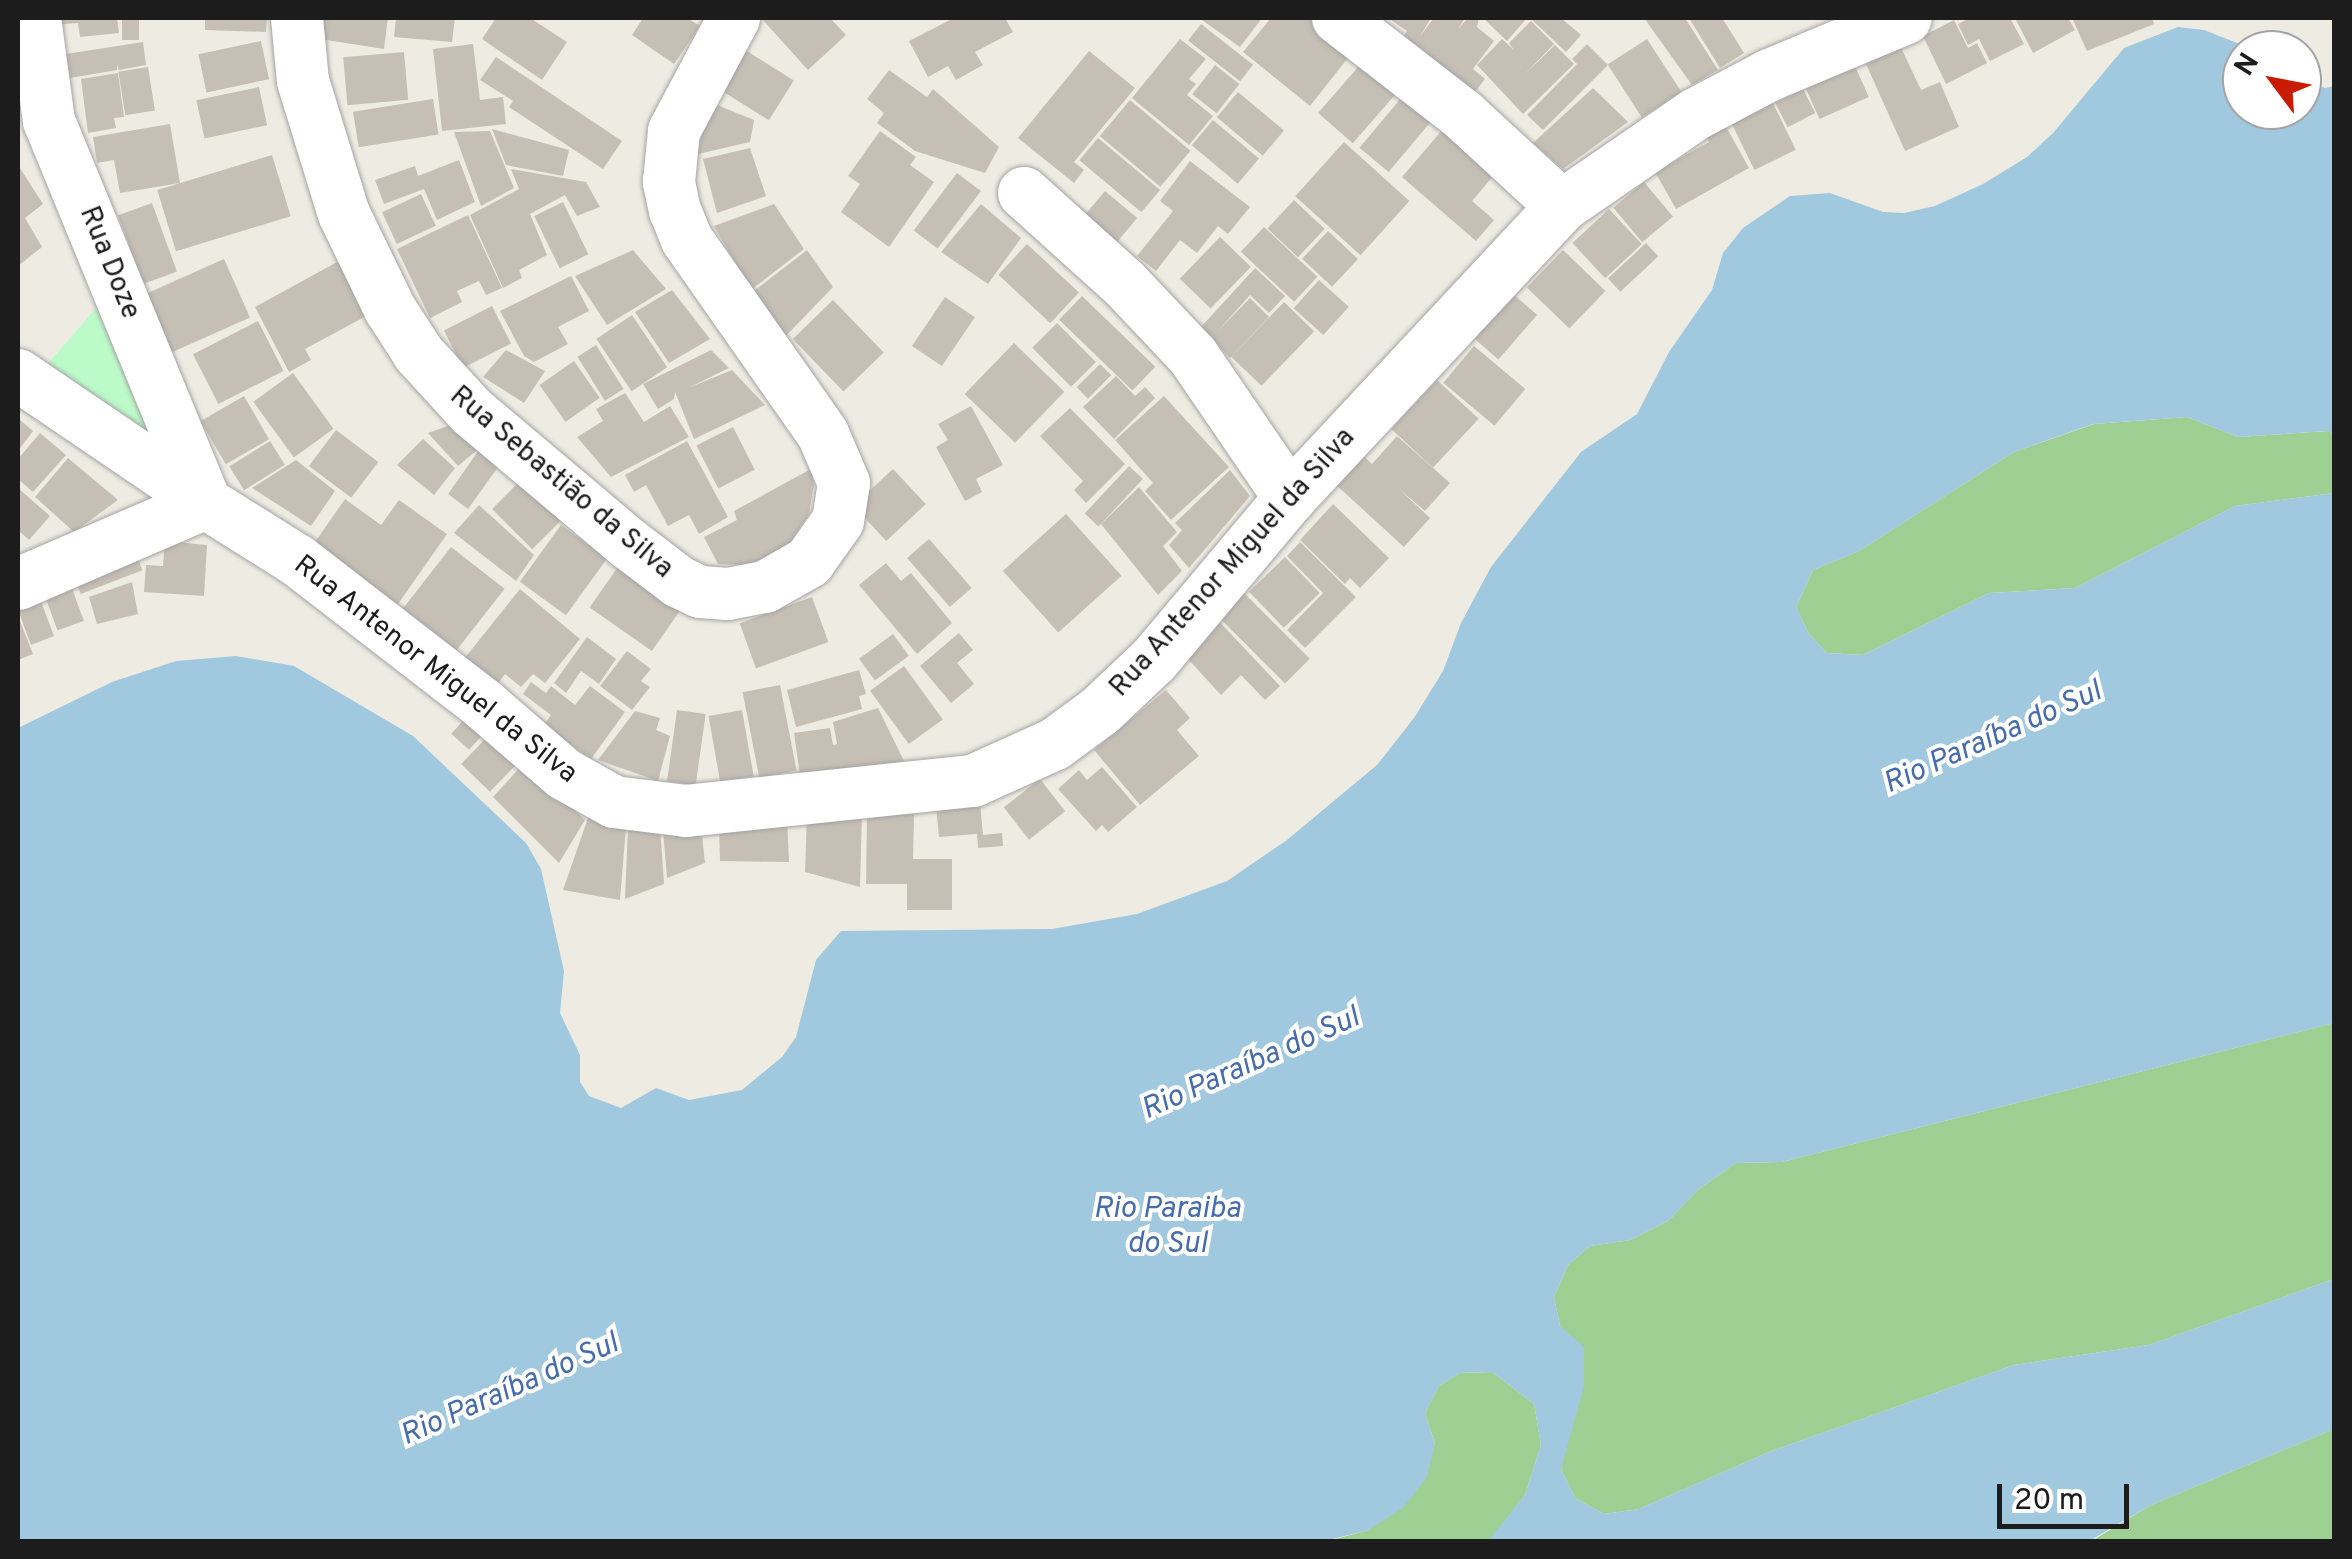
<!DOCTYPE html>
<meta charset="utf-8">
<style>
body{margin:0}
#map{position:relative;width:2352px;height:1559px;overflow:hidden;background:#eeece2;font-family:Overpass,sans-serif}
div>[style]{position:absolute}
.forest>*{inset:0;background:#9ed094}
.park>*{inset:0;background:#bcfbc9}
.water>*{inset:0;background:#a0c8de}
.building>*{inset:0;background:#c6bfb5;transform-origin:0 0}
.roads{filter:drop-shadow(0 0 2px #a3a3a3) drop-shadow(0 0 2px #a3a3a3)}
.minor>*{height:52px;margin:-26px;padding:0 26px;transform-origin:26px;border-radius:26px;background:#fff}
span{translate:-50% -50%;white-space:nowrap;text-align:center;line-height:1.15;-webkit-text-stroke:8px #fff;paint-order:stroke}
.street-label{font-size:28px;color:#1c1c1c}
.water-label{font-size:30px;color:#466caf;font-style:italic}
.frame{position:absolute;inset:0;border:20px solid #1c1c1c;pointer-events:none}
.north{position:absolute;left:2222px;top:30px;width:100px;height:100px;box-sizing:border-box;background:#fff;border:2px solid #a4a4a4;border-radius:50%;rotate:302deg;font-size:28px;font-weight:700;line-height:40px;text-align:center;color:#1c1c1c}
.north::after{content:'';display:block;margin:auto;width:35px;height:45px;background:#c91b00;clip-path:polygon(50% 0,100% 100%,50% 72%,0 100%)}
.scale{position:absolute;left:1997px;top:1484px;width:132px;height:45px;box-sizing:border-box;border:5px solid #1c1c1c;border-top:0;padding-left:12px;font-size:30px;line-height:35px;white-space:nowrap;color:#1c1c1c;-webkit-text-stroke:8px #fff;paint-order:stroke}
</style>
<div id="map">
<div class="forest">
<div style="clip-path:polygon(2187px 417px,2238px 437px,2328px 431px,2334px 434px,2334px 493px,2235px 506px,2075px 588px,1989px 593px,1863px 655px,1827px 653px,1809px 634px,1796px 607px,1813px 570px,1859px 551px,2014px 452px,2094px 424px)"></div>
<div style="clip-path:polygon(2334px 1023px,2334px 1279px,2149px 1345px,2014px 1365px,1769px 1452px,1639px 1509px,1604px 1514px,1575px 1498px,1561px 1469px,1568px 1433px,1560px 1326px,1554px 1297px,1568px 1265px,1590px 1246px,1630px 1240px,1668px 1221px,1699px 1189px,1736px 1163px,1782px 1162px)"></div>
<div style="clip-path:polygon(1492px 1372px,1534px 1404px,1541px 1445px,1525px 1495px,1491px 1539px,1324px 1542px,1369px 1530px,1435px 1444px,1425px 1413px,1439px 1386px,1460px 1373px)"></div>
<div style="clip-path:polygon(2334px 1429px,2334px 1541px,2090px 1542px,2151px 1505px)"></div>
</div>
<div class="park">
<div style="clip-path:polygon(97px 307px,157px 448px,45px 367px)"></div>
</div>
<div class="water">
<div style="clip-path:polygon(2178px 27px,2204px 30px,2255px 50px,2242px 50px,2242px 110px,2302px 110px,2302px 80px,2325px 88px,2334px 86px,2334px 434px,2327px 431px,2238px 437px,2187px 417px,2093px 424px,2014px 452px,1859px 551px,1813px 570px,1796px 607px,1809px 634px,1827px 653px,1863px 655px,1989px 593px,2075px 588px,2235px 506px,2334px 493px,2334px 1023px,1782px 1162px,1736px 1163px,1699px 1189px,1668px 1221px,1630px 1240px,1590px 1246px,1568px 1265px,1554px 1297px,1560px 1326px,1584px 1347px,1584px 1386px,1561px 1469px,1575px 1498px,1604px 1514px,1639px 1509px,1769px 1452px,2014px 1365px,2149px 1345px,2334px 1279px,2334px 1429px,2151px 1505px,2089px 1541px,1488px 1541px,1525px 1495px,1541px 1445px,1534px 1404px,1492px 1372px,1460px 1373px,1439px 1386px,1425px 1413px,1435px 1444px,1427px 1477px,1403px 1508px,1369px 1530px,1324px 1541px,18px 1541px,18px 728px,112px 682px,176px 661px,236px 656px,294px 666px,413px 736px,526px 843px,541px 869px,564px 971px,560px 1013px,580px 1055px,580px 1082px,589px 1096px,621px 1108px,656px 1088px,689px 1100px,742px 1090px,782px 1057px,796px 1037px,816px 960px,841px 931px,1052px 929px,1137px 914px,1227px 881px,1287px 840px,1377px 765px,1414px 718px,1443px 671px,1461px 623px,1491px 567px,1581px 452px,1637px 414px,1669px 352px,1712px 290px,1723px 253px,1743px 228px,1790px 196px,1830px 193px,1883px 212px,1904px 213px,1935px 206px,1983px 184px,2027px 157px,2053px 133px,2124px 48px)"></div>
</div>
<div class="building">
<div style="clip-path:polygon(53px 18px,117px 18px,119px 33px,80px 37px,78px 23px,54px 25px)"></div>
<div style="left:122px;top:18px;width:17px;height:22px"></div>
<div style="clip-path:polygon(205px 18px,267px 18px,266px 32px,205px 30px)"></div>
<div style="clip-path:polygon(317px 18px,388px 18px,384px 49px,314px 38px)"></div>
<div style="clip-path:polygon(396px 18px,455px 18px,452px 42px,394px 37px)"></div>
<div style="clip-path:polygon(496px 18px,530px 18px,567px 42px,542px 80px,482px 39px)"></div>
<div style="clip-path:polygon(643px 18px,687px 18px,700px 26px,674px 64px,632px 35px)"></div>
<div style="clip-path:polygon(830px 18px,846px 35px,808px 70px,762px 19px)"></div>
<div style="clip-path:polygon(954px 18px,1005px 18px,1013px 32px,975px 52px,983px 65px,956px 80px,948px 66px,928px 77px,909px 41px)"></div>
<div style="clip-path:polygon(1199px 18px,1262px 18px,1240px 47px)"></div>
<div style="clip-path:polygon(1271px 18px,1316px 18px,1355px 49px,1310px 106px,1243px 52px)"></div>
<div style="clip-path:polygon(1388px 18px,1431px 18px,1420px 36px,1434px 18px,1465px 18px,1458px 29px,1468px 18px,1479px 18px,1477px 27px,1494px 41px,1473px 69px,1485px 79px,1475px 92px,1414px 43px,1412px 46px,1402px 39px,1407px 31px)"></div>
<div style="clip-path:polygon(1483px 18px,1527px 18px,1507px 41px)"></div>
<div style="clip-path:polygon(1530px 18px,1561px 18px,1581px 35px,1566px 52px)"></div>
<div style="clip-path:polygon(1644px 18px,1685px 18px,1718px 70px,1692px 85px)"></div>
<div style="clip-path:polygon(1689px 18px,1722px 18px,1744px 53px,1720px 68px)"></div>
<div style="clip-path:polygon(1970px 18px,2010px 18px,2024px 44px,1990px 61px,1979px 39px,1968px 45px,1958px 24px)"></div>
<div style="clip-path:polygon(2015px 18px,2068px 18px,2075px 30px,2033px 53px)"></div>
<div style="clip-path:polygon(2072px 18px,2152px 18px,2154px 24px,2087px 51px)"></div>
<div style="clip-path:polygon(1954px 20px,1968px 48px,1977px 43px,1987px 63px,1946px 84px,1923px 36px)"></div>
<div style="clip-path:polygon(1531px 21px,1554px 44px,1525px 74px,1555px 45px,1574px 64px,1523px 114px,1477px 65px,1502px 39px,1514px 50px,1509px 43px)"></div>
<div style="left:1201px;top:24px;width:66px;height:21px;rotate:38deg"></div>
<div style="clip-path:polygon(1180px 39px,1206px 59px,1189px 79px,1196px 84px,1187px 95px,1213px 116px,1189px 145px,1132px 98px)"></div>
<div style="left:1647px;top:39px;width:63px;height:47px;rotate:57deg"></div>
<div style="clip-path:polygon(1897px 39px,1921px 90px,1940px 82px,1959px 127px,1905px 151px,1862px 55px)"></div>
<div style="left:261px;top:41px;width:39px;height:64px;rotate:78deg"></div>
<div style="clip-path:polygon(143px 42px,146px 65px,119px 70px,117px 64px,117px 70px,70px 78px,66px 54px)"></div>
<div style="clip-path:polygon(473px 44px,480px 100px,503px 97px,506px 124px,442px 131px,433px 49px)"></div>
<div style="clip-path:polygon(1587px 44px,1608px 65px,1543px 130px,1527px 115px,1577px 64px,1572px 59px)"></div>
<div style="left:737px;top:45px;width:67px;height:47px;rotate:32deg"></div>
<div style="clip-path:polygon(1089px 51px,1135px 88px,1074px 162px,1084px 170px,1074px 183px,1018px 138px)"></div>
<div style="left:404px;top:52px;width:48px;height:61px;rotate:85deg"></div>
<div style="clip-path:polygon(496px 57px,622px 141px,603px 169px,509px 107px,513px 101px,480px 80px)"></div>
<div style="left:1366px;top:58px;width:46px;height:73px;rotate:41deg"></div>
<div style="left:1215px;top:65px;width:31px;height:37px;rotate:38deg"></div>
<div style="left:1855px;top:66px;width:34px;height:54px;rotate:66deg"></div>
<div style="left:148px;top:67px;width:44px;height:30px;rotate:81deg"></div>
<div style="clip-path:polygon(889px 70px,927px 97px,933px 89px,999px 147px,985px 173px,915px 151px,877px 123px,884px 113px,867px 99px)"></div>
<div style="clip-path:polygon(118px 73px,124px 117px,114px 118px,116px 128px,88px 133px,81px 79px)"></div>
<div style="left:259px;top:87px;width:39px;height:64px;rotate:78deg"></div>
<div style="clip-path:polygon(1593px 88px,1628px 122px,1563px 169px,1533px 143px)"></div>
<div style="left:1803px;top:89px;width:27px;height:31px;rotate:63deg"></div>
<div style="left:1407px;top:91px;width:38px;height:74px;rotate:40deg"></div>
<div style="left:1238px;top:92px;width:60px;height:33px;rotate:40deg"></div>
<div style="left:1769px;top:95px;width:61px;height:46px;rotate:64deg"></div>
<div style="left:433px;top:99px;width:36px;height:81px;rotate:81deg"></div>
<div style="left:1130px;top:100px;width:79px;height:47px;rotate:40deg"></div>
<div style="clip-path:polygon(707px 101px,754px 120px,750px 142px,698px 154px)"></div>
<div style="clip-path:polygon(1720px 116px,1749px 168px,1676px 209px,1655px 172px,1709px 142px,1701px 127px)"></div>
<div style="left:1213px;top:120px;width:60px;height:33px;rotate:40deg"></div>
<div style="clip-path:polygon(1449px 122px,1501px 167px,1472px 201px,1494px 220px,1476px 241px,1402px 177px)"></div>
<div style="clip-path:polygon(170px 124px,180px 183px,120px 193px,114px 160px,97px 163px,93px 137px)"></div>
<div style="clip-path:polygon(492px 129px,569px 150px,563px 176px,506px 165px)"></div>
<div style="clip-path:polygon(490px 131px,514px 188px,481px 206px,454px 132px)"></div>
<div style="clip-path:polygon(880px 131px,916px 157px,910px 165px,934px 182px,889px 247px,841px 212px,860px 184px,848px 176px)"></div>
<div style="left:1098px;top:138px;width:81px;height:29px;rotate:40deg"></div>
<div style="left:1344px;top:142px;width:88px;height:73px;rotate:42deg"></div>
<div style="clip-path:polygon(750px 148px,766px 196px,717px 213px,703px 159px)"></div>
<div style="left:272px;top:155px;width:64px;height:120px;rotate:73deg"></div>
<div style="clip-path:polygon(459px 160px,475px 202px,437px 220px,424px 189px,384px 204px,375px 180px,415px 166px,418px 176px)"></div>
<div style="clip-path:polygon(1190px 161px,1250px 207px,1228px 234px,1218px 226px,1197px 253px,1180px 240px,1156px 271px,1137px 256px,1173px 211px,1160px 201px)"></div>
<div style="clip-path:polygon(18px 165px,43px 204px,25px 218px,42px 247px,18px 266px)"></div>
<div style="clip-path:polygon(511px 169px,586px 182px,600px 207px,577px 216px,565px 195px,530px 214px,547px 255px,519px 270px,522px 278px,503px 288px,470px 215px,519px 189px)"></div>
<div style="left:957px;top:173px;width:30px;height:72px;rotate:37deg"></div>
<div style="left:1644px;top:182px;width:45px;height:40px;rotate:50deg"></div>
<div style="left:1105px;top:191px;width:42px;height:35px;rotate:40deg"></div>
<div style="left:421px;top:194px;width:35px;height:43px;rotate:65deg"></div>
<div style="left:1294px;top:200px;width:42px;height:39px;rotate:43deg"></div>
<div style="left:563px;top:202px;width:58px;height:32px;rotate:64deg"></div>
<div style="left:152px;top:203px;width:73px;height:36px;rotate:70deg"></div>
<div style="clip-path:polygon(774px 204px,804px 249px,751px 290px,714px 226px)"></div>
<div style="clip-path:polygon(981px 204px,1021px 238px,988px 284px,941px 252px)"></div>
<div style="left:1609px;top:209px;width:48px;height:50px;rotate:47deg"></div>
<div style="clip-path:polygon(468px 215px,502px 288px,486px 295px,479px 281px,457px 291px,462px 302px,430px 318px,397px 249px)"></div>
<div style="left:1264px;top:227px;width:73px;height:34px;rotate:43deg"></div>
<div style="left:1328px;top:231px;width:41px;height:38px;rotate:43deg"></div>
<div style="left:1220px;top:237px;width:43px;height:58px;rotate:44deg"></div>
<div style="left:1646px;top:243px;width:18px;height:52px;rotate:47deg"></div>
<div style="left:1027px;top:244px;width:71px;height:42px;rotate:43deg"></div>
<div style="clip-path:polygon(633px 250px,666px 289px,607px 325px,575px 276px)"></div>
<div style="clip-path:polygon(807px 250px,833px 287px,784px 338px,750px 294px)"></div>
<div style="left:1563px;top:250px;width:59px;height:52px;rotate:44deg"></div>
<div style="left:224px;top:259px;width:64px;height:89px;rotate:66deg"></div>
<div style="clip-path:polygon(339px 261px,368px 315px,305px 349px,311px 360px,289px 372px,255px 307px)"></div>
<div style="clip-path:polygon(1255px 268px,1285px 296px,1269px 313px,1250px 295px,1218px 331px,1250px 298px,1269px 317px,1230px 358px,1201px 327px)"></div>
<div style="clip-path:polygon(571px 276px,589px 311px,558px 327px,568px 344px,534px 362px,524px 356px,500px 311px)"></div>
<div style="left:1319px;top:280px;width:40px;height:38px;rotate:42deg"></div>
<div style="clip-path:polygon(672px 290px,710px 339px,669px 363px,635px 312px)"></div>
<div style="left:1513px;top:294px;width:32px;height:59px;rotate:41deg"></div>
<div style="left:1082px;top:296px;width:102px;height:33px;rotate:44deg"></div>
<div style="left:945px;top:297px;width:36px;height:59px;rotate:34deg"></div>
<div style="left:833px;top:300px;width:73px;height:56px;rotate:46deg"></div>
<div style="left:1284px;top:302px;width:42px;height:76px;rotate:44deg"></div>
<div style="left:492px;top:306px;width:42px;height:54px;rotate:63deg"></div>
<div style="left:632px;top:315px;width:63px;height:43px;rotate:56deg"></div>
<div style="left:258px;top:321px;width:56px;height:73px;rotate:63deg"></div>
<div style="left:1057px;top:323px;width:55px;height:35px;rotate:45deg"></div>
<div style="left:1014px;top:343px;width:70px;height:71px;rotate:44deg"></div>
<div style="left:596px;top:345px;width:52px;height:22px;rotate:58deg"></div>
<div style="left:1474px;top:346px;width:67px;height:48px;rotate:40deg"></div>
<div style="clip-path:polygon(506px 350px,545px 371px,524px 403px,483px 377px)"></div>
<div style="clip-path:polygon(711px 350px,729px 368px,688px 388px,732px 370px,765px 405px,694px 439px,675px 392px,674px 399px,658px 409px,643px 384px)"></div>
<div style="left:574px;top:361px;width:45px;height:42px;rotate:55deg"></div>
<div style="left:1100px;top:364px;width:16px;height:33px;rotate:45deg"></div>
<div style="left:293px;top:373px;width:69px;height:49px;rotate:54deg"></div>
<div style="clip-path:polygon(1116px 376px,1135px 396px,1145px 387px,1155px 398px,1114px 439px,1083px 407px)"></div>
<div style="left:1437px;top:380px;width:57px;height:67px;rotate:43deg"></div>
<div style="clip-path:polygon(625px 393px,644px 422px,670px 406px,689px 437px,611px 477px,577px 437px,603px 421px,596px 409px)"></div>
<div style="left:244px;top:396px;width:50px;height:50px;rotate:60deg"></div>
<div style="clip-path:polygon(1164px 396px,1229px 467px,1171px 520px,1145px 491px,1153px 483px,1115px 440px)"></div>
<div style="clip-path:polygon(971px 406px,1003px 465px,976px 479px,982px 492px,965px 501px,936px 447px,948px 440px,938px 424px)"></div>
<div style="clip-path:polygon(1070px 408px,1125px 464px,1086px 503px,1074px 490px,1083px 481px,1040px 436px)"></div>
<div style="clip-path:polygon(18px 418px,33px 431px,18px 451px)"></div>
<div style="clip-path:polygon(456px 423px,503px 460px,468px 509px,448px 494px,481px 447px,458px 466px,428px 433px)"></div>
<div style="left:733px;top:427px;width:48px;height:41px;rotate:63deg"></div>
<div style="left:336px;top:430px;width:53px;height:45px;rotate:37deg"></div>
<div style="clip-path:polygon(40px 433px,66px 455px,33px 492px,18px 479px,18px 459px)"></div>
<div style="clip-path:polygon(1397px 436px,1450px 483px,1425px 511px,1398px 488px,1430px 518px,1404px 547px,1334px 483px,1361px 454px,1372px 464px)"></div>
<div style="clip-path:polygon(423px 439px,455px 468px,434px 495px,397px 465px)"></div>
<div style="left:270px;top:441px;width:28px;height:48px;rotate:58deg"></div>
<div style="clip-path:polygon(687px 441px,728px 517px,699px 534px,689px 515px,668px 526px,646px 485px,634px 492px,625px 475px)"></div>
<div style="clip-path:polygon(68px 458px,118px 500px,74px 532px,35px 497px)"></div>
<div style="clip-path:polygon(296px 460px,335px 491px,311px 526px,252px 488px)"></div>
<div style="left:1129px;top:466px;width:19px;height:65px;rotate:43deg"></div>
<div style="clip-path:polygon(811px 469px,814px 484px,809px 514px,792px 540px,780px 551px,748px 565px,718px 564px,704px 537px,737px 520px,734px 511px)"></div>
<div style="left:893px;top:469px;width:48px;height:54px;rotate:47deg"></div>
<div style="clip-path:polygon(1230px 470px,1250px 496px,1189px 568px,1169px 545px,1182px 530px,1175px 523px)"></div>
<div style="left:521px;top:480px;width:57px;height:41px;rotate:45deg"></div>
<div style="clip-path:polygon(1139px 487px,1177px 532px,1163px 546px,1182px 571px,1158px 595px,1101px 524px)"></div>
<div style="clip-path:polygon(18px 488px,50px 516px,29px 540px,18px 530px)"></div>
<div style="clip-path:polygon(345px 499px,381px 525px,399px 500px,447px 534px,398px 604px,313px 545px)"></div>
<div style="clip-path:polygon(1333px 504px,1389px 558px,1360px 588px,1350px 578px,1345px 584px,1300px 540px)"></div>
<div style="clip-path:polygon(479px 505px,534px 555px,516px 581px,454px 533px)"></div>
<div style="left:1066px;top:514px;width:83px;height:85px;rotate:48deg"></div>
<div style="left:561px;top:525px;width:57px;height:70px;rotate:36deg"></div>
<div style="left:929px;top:539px;width:65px;height:29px;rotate:49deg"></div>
<div style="clip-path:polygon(165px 541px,207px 545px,204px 596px,144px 592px,146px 565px,163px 566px)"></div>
<div style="clip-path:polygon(1300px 542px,1356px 597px,1305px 648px,1287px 630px,1323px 593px,1287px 556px)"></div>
<div style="left:133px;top:546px;width:26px;height:66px;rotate:69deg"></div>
<div style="left:451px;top:547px;width:68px;height:78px;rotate:38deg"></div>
<div style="left:1285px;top:557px;width:50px;height:50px;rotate:46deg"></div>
<div style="clip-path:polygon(886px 563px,901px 581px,911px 573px,952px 623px,917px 654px,859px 585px)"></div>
<div style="left:620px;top:564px;width:76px;height:53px;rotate:35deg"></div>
<div style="left:66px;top:572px;width:52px;height:28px;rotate:70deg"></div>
<div style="clip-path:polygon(132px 582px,138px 614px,97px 624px,89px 597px)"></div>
<div style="left:1237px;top:586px;width:103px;height:35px;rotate:45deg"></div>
<div style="clip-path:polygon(36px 588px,54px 636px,31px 645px,18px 610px,18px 595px)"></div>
<div style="clip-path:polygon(520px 589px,580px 639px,545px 683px,533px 674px,521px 687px,505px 674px,496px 686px,464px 659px)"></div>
<div style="left:812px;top:597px;width:48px;height:77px;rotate:70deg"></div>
<div style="clip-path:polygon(18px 616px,33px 654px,18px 660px)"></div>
<div style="clip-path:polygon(1214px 616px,1280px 686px,1265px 700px,1241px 675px,1221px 695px,1178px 648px)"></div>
<div style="clip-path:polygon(959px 633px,973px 650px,957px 663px,974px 684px,951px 703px,920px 666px)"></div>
<div style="left:893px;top:634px;width:27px;height:42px;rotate:54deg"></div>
<div style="clip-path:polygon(587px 637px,616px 659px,599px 684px,581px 671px,566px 693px,554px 683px)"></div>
<div style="clip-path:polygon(627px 651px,651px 669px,641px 681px,650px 687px,632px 710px,600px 686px)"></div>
<div style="left:904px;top:666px;width:66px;height:42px;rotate:54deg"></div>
<div style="clip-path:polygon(859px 670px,866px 694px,859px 696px,862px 709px,796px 727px,787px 690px)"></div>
<div style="clip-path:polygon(531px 682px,546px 693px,551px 686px,575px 705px,590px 686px,625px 712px,591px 759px,544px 725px,551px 715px,523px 694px)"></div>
<div style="left:780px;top:685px;width:87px;height:38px;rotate:79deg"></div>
<div style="clip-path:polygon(1166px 690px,1190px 718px,1177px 730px,1199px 756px,1140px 805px,1094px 750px)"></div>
<div style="clip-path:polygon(878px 708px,904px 761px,800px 775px,794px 733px,830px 728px,833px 745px,837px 744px,833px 722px)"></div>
<div style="left:677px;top:710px;width:29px;height:72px;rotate:8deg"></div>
<div style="left:742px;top:710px;width:67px;height:34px;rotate:80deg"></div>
<div style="clip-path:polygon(635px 711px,660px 718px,656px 730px,670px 736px,658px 781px,598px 760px)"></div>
<div style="left:470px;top:713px;width:24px;height:28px;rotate:42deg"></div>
<div style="left:491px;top:733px;width:40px;height:43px;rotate:44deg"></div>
<div style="clip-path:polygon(525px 762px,585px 820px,559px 863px,493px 797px)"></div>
<div style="clip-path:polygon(1102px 767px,1137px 807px,1108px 832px,1102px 825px,1096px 831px,1058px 789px,1079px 770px,1087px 780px)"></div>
<div style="left:1040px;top:779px;width:41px;height:46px;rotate:52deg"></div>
<div style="clip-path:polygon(980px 802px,983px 835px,1002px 833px,1003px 846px,978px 848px,977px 834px,939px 837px,936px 806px)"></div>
<div style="clip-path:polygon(807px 812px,862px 814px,860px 887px,805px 872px)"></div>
<div style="clip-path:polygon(867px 814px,914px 814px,913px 859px,952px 859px,952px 910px,907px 910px,907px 884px,866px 884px)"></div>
<div style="clip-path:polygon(787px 816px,789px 862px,720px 861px,719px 826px)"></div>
<div style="clip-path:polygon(588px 818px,626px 827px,620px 900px,563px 890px)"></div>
<div style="clip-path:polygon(660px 825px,664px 884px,625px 899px,628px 827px)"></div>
<div style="clip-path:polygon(701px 826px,705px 863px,667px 878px,663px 830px)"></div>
</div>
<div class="roads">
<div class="minor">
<div style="left:35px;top:18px;width:104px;rotate:82.3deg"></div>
<div style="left:49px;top:121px;width:413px;rotate:67.7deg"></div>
<div style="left:297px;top:18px;width:63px;rotate:84.6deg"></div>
<div style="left:303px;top:81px;width:139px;rotate:72.9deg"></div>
<div style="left:344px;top:214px;width:106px;rotate:64.2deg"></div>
<div style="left:390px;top:309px;width:54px;rotate:57.2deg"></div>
<div style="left:419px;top:354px;width:77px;rotate:47.6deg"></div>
<div style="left:471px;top:411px;width:207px;rotate:40.1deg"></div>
<div style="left:629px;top:544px;width:63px;rotate:37.2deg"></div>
<div style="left:679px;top:582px;width:23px;rotate:25deg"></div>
<div style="left:700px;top:592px;width:28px;rotate:4deg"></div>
<div style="left:728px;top:594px;width:38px;rotate:-11deg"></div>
<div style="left:765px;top:587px;width:51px;rotate:-29.6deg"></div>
<div style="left:809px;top:562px;width:50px;rotate:-54.7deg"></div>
<div style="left:838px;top:521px;width:38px;rotate:-81deg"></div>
<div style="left:844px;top:483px;width:53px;rotate:-113.2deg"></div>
<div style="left:823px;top:434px;width:237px;rotate:-125deg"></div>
<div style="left:687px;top:240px;width:31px;rotate:-112deg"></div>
<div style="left:675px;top:211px;width:30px;rotate:-102deg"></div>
<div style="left:669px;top:182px;width:51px;rotate:-84.4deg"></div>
<div style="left:674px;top:131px;width:128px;rotate:-62deg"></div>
<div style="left:1338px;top:18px;width:158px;rotate:37.8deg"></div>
<div style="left:1463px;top:115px;width:134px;rotate:42.6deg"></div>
<div style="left:1024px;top:193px;width:135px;rotate:42deg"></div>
<div style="left:1124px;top:283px;width:100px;rotate:46.6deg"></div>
<div style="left:1193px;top:356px;width:172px;rotate:55.7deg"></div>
<div style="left:18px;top:375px;width:227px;rotate:34.2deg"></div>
<div style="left:18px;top:584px;width:205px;rotate:-23.3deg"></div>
<div style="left:206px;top:503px;width:107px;rotate:32.1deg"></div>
<div style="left:297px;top:560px;width:234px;rotate:37.7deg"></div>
<div style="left:482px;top:703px;width:108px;rotate:40.9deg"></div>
<div style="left:564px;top:774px;width:57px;rotate:29.2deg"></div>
<div style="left:614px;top:802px;width:73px;rotate:7.1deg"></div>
<div style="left:686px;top:811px;width:289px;rotate:-6deg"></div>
<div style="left:973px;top:781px;width:90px;rotate:-24.3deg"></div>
<div style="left:1055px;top:744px;width:56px;rotate:-36.3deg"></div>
<div style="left:1100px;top:711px;width:74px;rotate:-43.4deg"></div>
<div style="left:1154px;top:660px;width:212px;rotate:-50deg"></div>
<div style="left:1290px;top:498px;width:399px;rotate:-47deg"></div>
<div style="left:1562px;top:206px;width:163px;rotate:-34.5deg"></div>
<div style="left:1696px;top:114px;width:84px;rotate:-27.8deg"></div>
<div style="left:1770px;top:75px;width:147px;rotate:-22.7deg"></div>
</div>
</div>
<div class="street-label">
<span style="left:109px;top:263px;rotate:68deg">Rua Doze</span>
<span style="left:561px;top:483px;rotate:40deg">Rua Sebastião da Silva</span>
<span style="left:1233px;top:563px;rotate:-48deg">Rua Antenor Miguel da Silva</span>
<span style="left:435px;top:670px;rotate:38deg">Rua Antenor Miguel da Silva</span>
</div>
<div class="water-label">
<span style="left:1993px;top:739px;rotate:-24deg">Rio Paraíba do Sul</span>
<span style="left:1251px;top:1065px;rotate:-24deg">Rio Paraíba do Sul</span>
<span style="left:1167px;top:1227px">Rio Paraiba<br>do Sul</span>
<span style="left:510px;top:1391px;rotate:-24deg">Rio Paraíba do Sul</span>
</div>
<div class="frame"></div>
<div class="north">N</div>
<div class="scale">20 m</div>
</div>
